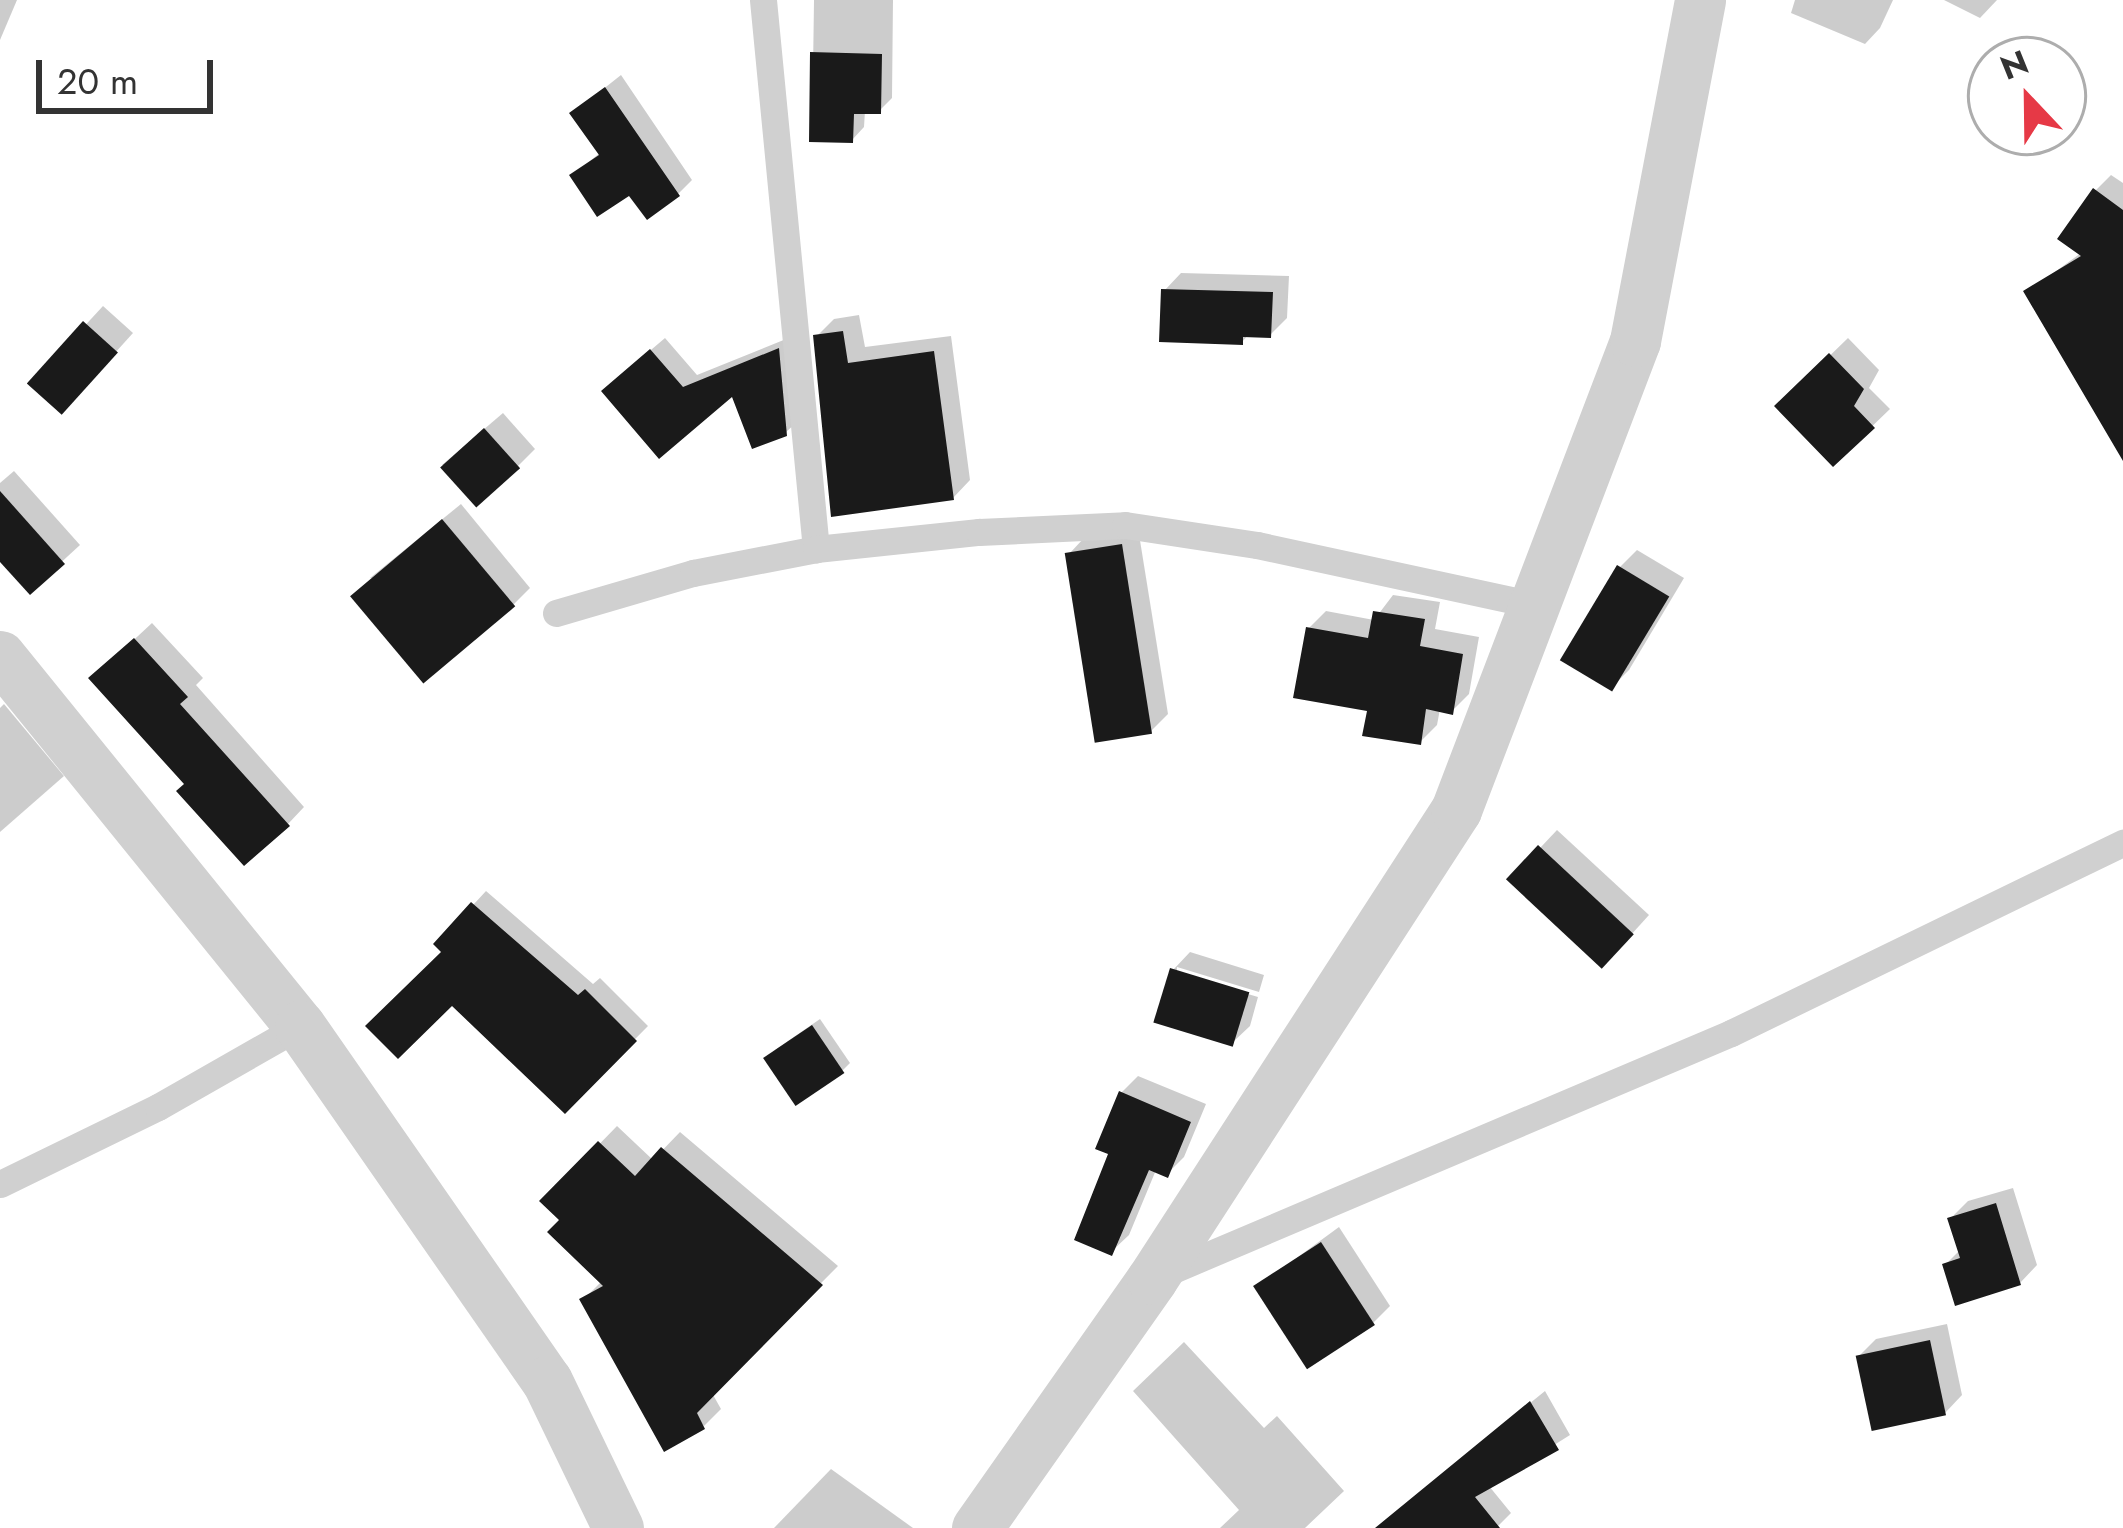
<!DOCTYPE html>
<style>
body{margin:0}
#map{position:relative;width:2123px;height:1528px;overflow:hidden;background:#fff;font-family:Jost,sans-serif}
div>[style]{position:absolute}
.shadow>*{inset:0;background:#0003}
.building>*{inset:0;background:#1a1a1a;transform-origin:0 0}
.service>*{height:27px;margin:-13.5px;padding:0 13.5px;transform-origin:13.5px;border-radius:13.5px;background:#d0d0d0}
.minor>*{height:51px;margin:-25.5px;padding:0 25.5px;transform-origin:25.5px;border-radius:25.5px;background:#d0d0d0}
span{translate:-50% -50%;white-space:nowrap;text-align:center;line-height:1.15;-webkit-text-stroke:12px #fff;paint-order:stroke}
.north{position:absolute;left:1967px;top:36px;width:120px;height:120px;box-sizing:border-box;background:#fff;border:3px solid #adadad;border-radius:50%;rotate:338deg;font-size:33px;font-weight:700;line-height:48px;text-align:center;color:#333}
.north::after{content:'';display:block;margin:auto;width:42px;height:54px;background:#e63946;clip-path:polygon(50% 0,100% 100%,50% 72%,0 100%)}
.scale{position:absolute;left:36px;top:60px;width:177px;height:54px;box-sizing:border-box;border:6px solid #333;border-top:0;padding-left:15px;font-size:36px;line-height:42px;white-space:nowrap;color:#333;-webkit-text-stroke:9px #fff;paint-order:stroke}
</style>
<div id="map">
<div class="shadow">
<div style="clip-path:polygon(0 0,17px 0,0 40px)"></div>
<div style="clip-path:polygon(814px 0,893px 0,892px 98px,879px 111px,865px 111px,864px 127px,852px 140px,812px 139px)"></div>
<div style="clip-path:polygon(1795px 0,1893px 0,1880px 28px,1865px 44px,1791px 13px)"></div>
<div style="clip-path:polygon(1944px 0,1997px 0,1980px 18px)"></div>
<div style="clip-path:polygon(621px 75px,692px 180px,678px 194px,630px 192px,573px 175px,601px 152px,573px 113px)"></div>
<div style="clip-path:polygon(2111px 175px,2123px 183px,2123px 455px,2027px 292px,2081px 253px,2096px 190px)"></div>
<div style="clip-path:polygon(1181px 273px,1289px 276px,1287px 318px,1270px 335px,1249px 334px,1242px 342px,1164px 291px)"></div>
<div style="clip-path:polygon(103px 306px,133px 333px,77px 395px,31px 384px)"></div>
<div style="clip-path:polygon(859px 315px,865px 347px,951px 336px,970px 480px,953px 498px,817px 336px,834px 319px)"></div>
<div style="clip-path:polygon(791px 337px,799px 420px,785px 433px,734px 392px,659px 455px,618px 378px,665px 338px,697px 375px)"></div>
<div style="clip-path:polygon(1848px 338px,1879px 370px,1869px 388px,1890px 409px,1834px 463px,1778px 406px)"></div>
<div style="clip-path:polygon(503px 413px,535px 449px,518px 466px,442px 465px)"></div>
<div style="clip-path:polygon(14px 471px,80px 545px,30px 591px,0 558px,0 483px)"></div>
<div style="clip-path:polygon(461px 504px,530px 588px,513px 605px,370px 578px)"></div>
<div style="clip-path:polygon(1138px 528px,1168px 714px,1151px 731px,1068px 555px,1085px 537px)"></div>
<div style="clip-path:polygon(1637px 550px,1684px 578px,1629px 670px,1612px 687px,1620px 567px)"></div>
<div style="clip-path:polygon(1393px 595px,1440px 602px,1435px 629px,1479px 637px,1469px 694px,1452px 711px,1440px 709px,1437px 725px,1420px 742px,1370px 708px,1308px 629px,1326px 611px,1374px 620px)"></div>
<div style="clip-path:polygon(152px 623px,203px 678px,196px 685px,304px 807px,288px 824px,188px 784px,110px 662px)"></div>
<div style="clip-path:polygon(4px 704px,64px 776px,0 832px,0 708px)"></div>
<div style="clip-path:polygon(1557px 830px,1649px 915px,1620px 947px,1510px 880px)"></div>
<div style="clip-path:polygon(486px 891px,593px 984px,600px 978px,648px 1026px,565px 1110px,437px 944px)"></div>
<div style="clip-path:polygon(1190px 952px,1264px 975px,1259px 992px,1177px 967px,1177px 973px,1258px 997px,1250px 1026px,1232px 1043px,1173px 970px)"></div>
<div style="clip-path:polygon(820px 1019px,850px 1063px,842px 1071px,775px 1050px)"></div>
<div style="clip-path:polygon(1138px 1076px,1206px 1104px,1184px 1157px,1167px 1174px,1156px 1170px,1129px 1235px,1111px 1252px,1112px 1152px,1121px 1093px)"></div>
<div style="clip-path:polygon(617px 1126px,653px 1160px,680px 1132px,838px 1266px,712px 1393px,721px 1409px,704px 1426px,583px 1300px,602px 1281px,563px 1220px,544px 1201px)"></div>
<div style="clip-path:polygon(2013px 1188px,2037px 1265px,2020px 1283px,1945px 1265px,1960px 1250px,1951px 1218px,1968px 1201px)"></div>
<div style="clip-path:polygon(1339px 1227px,1390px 1306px,1373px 1323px,1257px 1287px)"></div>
<div style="clip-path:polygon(1947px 1324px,1962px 1395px,1945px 1413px,1859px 1356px,1876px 1339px)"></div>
<div style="clip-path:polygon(1184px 1342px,1264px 1428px,1277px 1416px,1344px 1491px,1305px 1528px,1220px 1528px,1239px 1510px,1133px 1391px)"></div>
<div style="clip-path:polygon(1545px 1391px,1570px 1435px,1489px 1486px,1511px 1513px,1496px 1528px,1398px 1528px,1405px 1505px)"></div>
<div style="clip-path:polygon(831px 1469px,913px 1528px,774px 1528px)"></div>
</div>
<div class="building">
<div style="clip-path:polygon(810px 52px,882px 54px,881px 114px,854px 114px,853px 143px,809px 142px)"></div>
<div style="clip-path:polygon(605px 87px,680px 196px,647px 220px,629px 196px,597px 217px,569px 175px,599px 155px,569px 113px)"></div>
<div style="clip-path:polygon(2093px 188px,2123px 210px,2123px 461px,2023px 291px,2081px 256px,2057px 239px)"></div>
<div style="clip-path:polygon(1161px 289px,1273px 292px,1271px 338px,1243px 337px,1243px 345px,1159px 342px)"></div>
<div style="left:83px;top:321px;width:47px;height:84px;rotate:42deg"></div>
<div style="clip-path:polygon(843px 331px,848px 363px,934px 351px,954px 500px,831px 517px,813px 335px)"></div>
<div style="clip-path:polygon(779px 348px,787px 436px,752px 449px,732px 397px,659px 459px,601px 391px,650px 349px,683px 387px)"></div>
<div style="clip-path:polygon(1829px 353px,1864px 389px,1854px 406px,1875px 428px,1833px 467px,1774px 406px)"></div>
<div style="left:484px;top:428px;width:54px;height:59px;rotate:48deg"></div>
<div style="clip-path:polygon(0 491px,65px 564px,30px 595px,0 562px)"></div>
<div style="left:442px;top:519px;width:114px;height:120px;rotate:50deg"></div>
<div style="left:1122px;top:544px;width:192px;height:58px;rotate:81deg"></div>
<div style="left:1617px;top:565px;width:61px;height:111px;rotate:31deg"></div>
<div style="clip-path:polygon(1373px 611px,1425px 619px,1420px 646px,1463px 654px,1453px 715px,1426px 709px,1421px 745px,1362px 736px,1367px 711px,1293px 698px,1306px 627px,1368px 638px)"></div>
<div style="clip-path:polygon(134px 638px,188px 697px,180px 704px,290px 826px,244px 866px,176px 791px,184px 784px,88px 678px)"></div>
<div style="left:1538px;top:845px;width:131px;height:47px;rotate:43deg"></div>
<div style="clip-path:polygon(471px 902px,578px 995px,585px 989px,637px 1041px,565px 1114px,452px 1006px,398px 1059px,365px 1026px,441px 952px,433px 944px)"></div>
<div style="left:1170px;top:968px;width:83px;height:57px;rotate:17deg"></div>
<div style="left:812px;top:1025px;width:58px;height:59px;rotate:56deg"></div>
<div style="clip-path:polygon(1119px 1091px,1191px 1122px,1168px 1178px,1149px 1170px,1112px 1256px,1074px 1240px,1108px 1154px,1095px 1149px)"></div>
<div style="clip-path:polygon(598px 1141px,635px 1176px,661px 1147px,823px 1285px,697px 1413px,705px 1429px,664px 1452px,579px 1299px,603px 1286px,547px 1232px,559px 1220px,539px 1201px)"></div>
<div style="clip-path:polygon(1996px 1203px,2021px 1285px,1955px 1306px,1942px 1264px,1960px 1258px,1947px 1218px)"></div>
<div style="left:1321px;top:1242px;width:99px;height:81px;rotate:57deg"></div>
<div style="left:1930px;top:1340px;width:77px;height:76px;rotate:78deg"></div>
<div style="clip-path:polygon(1530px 1401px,1559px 1450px,1475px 1497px,1500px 1528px,1375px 1528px)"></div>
</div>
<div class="service">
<div style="left:763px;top:0;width:552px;rotate:84.49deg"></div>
<div style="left:556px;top:613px;width:143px;rotate:-16.3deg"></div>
<div style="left:693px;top:573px;width:125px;rotate:-11deg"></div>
<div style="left:816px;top:549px;width:164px;rotate:-6deg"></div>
<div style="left:979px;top:532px;width:146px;rotate:-2.7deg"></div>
<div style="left:1125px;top:525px;width:134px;rotate:8.6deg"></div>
<div style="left:1257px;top:545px;width:283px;rotate:12.2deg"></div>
<div style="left:0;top:1184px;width:176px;rotate:-26deg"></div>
<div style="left:158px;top:1107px;width:163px;rotate:-29.7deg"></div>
<div style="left:1161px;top:1275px;width:619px;rotate:-23deg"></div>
<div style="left:1731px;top:1033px;width:436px;rotate:-25.9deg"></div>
</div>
<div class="minor">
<div style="left:0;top:656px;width:476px;rotate:51deg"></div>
<div style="left:300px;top:1026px;width:432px;rotate:55.2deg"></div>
<div style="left:547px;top:1381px;width:163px;rotate:64.2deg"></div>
<div style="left:977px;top:1528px;width:304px;rotate:-54.9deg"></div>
<div style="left:1152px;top:1279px;width:559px;rotate:-57.05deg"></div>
<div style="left:1456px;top:810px;width:502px;rotate:-69.11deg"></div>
<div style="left:1635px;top:341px;width:347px;rotate:-79.2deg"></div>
</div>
<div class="north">N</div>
<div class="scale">20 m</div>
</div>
